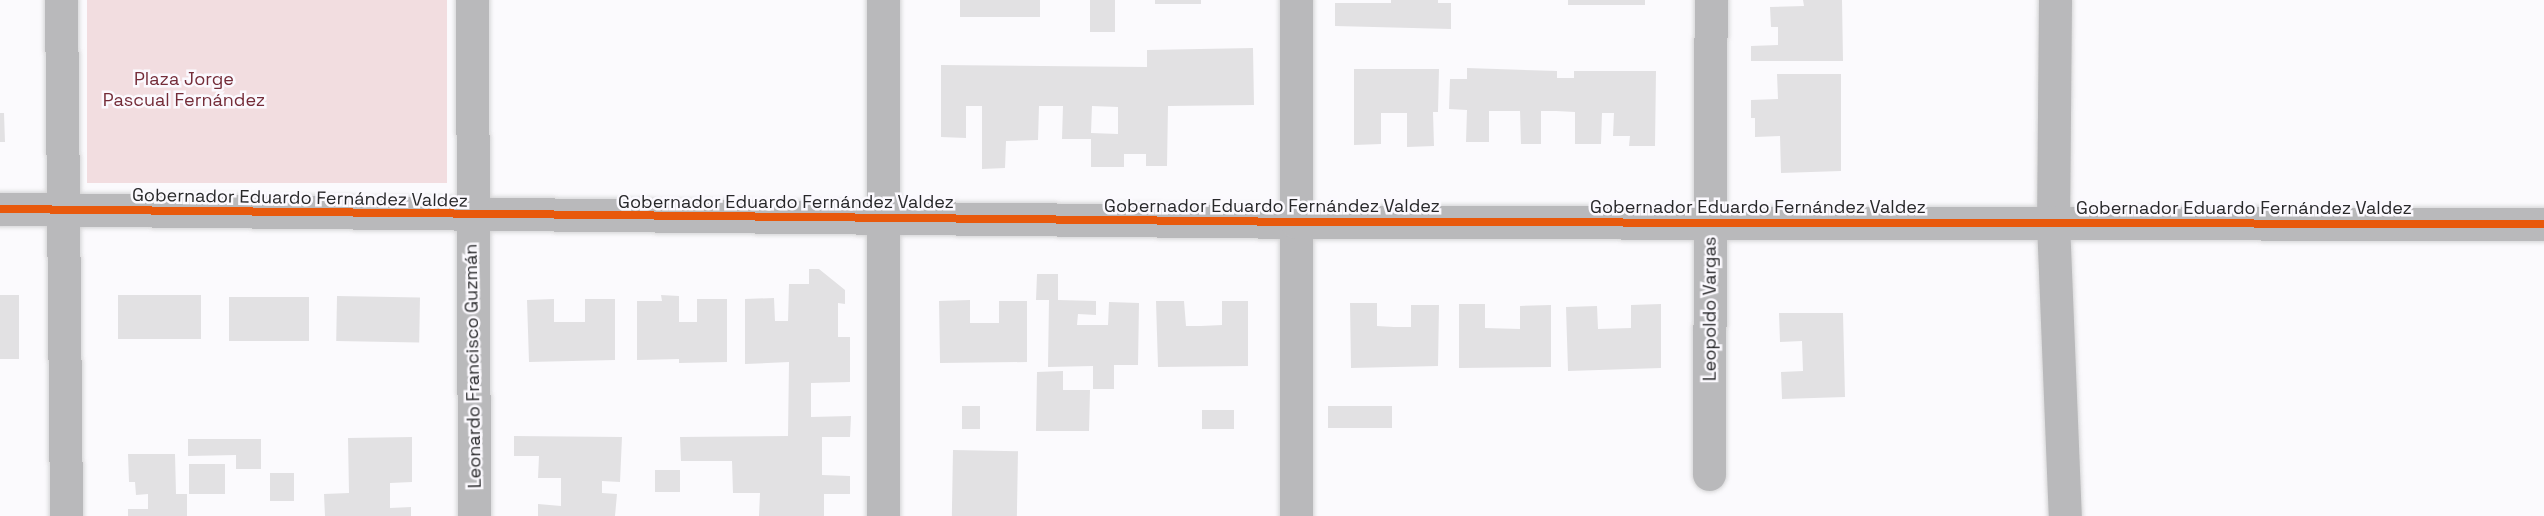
<!DOCTYPE html>
<meta charset="utf-8">
<style>
body{margin:0}
#map{position:relative;width:2544px;height:516px;overflow:hidden;background:#fbfafd;font-family:"Space Grotesk",sans-serif}
div>[style]{position:absolute}
.green>*{inset:0;background:#f2dde0;transform-origin:0 0}
.building>*{inset:0;background:#e2e1e3;transform-origin:0 0}
.roads{filter:drop-shadow(0 0 2px #d5d5d6) drop-shadow(0 0 2px #d5d5d6)}
.minor>*{height:33px;margin:-16.5px;padding:0 16.5px;transform-origin:16.5px;border-radius:16.5px;background:#b9b9bb}
.cycleway>*{height:8px;margin:-4px;padding:0 4px;transform-origin:4px;border-radius:4px;background:#e8590c}
span{translate:-50% -50%;white-space:nowrap;text-align:center;line-height:1.15;-webkit-text-stroke:5px #fbf9fe;paint-order:stroke}
.park-label{font-size:18px;color:#742c38}
.street-label{font-size:18px;color:#28282a}
</style>
<div id="map">
<div class="green">
<div style="left:87px;top:0;width:360px;height:183px"></div>
</div>
<div class="building">
<div style="left:960px;top:0;width:80px;height:17px"></div>
<div style="left:1090px;top:0;width:25px;height:32px"></div>
<div style="left:1155px;top:0;width:46px;height:4px"></div>
<div style="clip-path:polygon(1391px 0,1438px 0,1438px 3px,1451px 3px,1451px 29px,1335px 26px,1335px 3px,1391px 3px)"></div>
<div style="left:1568px;top:0;width:77px;height:5px"></div>
<div style="clip-path:polygon(1803px 0,1842px 0,1843px 61px,1751px 61px,1751px 46px,1778px 45px,1778px 27px,1771px 27px,1770px 7px,1804px 6px)"></div>
<div style="clip-path:polygon(evenodd,1253px 48px,1254px 105px,1168px 106px,1167px 166px,1146px 166px,1146px 154px,1124px 154px,1124px 167px,1091px 167px,1091px 139px,1062px 139px,1063px 106px,1039px 106px,1038px 140px,1006px 141px,1005px 168px,982px 169px,982px 106px,966px 106px,966px 138px,941px 137px,941px 65px,1147px 67px,1147px 50px,1253px 48px,1092px 106px,1118px 107px,1118px 134px,1091px 133px,1092px 106px)"></div>
<div style="clip-path:polygon(1467px 68px,1557px 71px,1557px 78px,1574px 78px,1574px 71px,1656px 71px,1655px 146px,1629px 146px,1630px 136px,1613px 136px,1614px 113px,1602px 113px,1601px 144px,1575px 144px,1575px 112px,1556px 111px,1541px 111px,1541px 144px,1521px 144px,1520px 111px,1489px 111px,1489px 142px,1466px 142px,1467px 110px,1449px 109px,1450px 79px,1467px 79px)"></div>
<div style="clip-path:polygon(1354px 69px,1439px 69px,1438px 112px,1433px 112px,1434px 146px,1407px 147px,1407px 113px,1381px 113px,1381px 144px,1354px 145px)"></div>
<div style="clip-path:polygon(1777px 74px,1841px 74px,1841px 171px,1781px 173px,1780px 136px,1755px 137px,1755px 118px,1751px 118px,1751px 100px,1778px 99px)"></div>
<div style="clip-path:polygon(0 113px,4px 113px,5px 142px,0 142px)"></div>
<div style="clip-path:polygon(809px 269px,819px 269px,845px 290px,845px 304px,838px 303px,838px 337px,850px 337px,850px 382px,811px 383px,811px 417px,851px 416px,850px 437px,822px 437px,822px 475px,850px 476px,850px 494px,824px 494px,824px 516px,759px 516px,760px 493px,733px 493px,732px 461px,681px 461px,680px 437px,788px 436px,789px 362px,745px 364px,745px 299px,774px 298px,775px 321px,788px 321px,789px 284px,809px 284px)"></div>
<div style="clip-path:polygon(1037px 274px,1058px 274px,1058px 300px,1096px 301px,1096px 315px,1078px 314px,1077px 325px,1108px 325px,1109px 302px,1139px 303px,1138px 365px,1114px 365px,1114px 389px,1093px 389px,1093px 366px,1048px 367px,1049px 300px,1036px 300px)"></div>
<div style="left:0;top:295px;width:19px;height:64px"></div>
<div style="left:201px;top:295px;width:44px;height:83px;rotate:90deg"></div>
<div style="clip-path:polygon(661px 295px,679px 296px,679px 322px,697px 322px,697px 299px,727px 299px,727px 362px,679px 363px,679px 359px,637px 360px,637px 301px,662px 301px)"></div>
<div style="left:337px;top:296px;width:83px;height:45px;rotate:1deg"></div>
<div style="left:229px;top:297px;width:80px;height:44px"></div>
<div style="clip-path:polygon(554px 299px,554px 322px,585px 322px,585px 299px,615px 299px,615px 360px,529px 362px,527px 300px)"></div>
<div style="clip-path:polygon(970px 300px,970px 323px,999px 323px,999px 301px,1027px 301px,1027px 362px,940px 363px,939px 301px)"></div>
<div style="clip-path:polygon(1156px 301px,1184px 301px,1186px 326px,1201px 326px,1222px 325px,1222px 301px,1248px 301px,1248px 366px,1158px 367px)"></div>
<div style="clip-path:polygon(1350px 303px,1377px 303px,1377px 326px,1394px 327px,1411px 327px,1411px 305px,1439px 305px,1438px 366px,1351px 368px)"></div>
<div style="clip-path:polygon(1459px 304px,1485px 304px,1485px 328px,1520px 329px,1520px 306px,1551px 305px,1551px 367px,1459px 368px)"></div>
<div style="clip-path:polygon(1661px 304px,1661px 368px,1568px 371px,1566px 307px,1597px 306px,1598px 329px,1631px 328px,1631px 305px)"></div>
<div style="clip-path:polygon(1779px 313px,1843px 313px,1845px 397px,1782px 399px,1781px 372px,1803px 371px,1802px 341px,1780px 342px)"></div>
<div style="clip-path:polygon(1063px 371px,1063px 390px,1090px 390px,1089px 431px,1036px 431px,1037px 372px)"></div>
<div style="left:962px;top:406px;width:18px;height:23px"></div>
<div style="left:1392px;top:406px;width:22px;height:64px;rotate:90deg"></div>
<div style="left:1234px;top:410px;width:19px;height:32px;rotate:90deg"></div>
<div style="clip-path:polygon(514px 436px,622px 437px,620px 482px,602px 481px,602px 493px,617px 494px,615px 516px,538px 516px,538px 504px,561px 506px,561px 478px,538px 478px,539px 456px,514px 456px)"></div>
<div style="clip-path:polygon(412px 437px,412px 482px,390px 483px,390px 508px,411px 507px,411px 516px,325px 516px,324px 494px,349px 493px,348px 438px)"></div>
<div style="clip-path:polygon(188px 439px,261px 439px,261px 469px,236px 469px,236px 455px,188px 456px)"></div>
<div style="left:953px;top:450px;width:65px;height:66px;rotate:1deg"></div>
<div style="clip-path:polygon(128px 454px,175px 454px,176px 494px,187px 494px,187px 516px,128px 516px,128px 509px,148px 509px,148px 494px,136px 495px,135px 482px,129px 482px)"></div>
<div style="left:189px;top:464px;width:36px;height:30px"></div>
<div style="left:655px;top:470px;width:25px;height:22px"></div>
<div style="left:270px;top:473px;width:24px;height:28px"></div>
</div>
<div class="roads">
<div class="minor">
<div style="left:61px;top:0;width:516px;rotate:89.44deg"></div>
<div style="left:472px;top:0;width:516px;rotate:89.78deg"></div>
<div style="left:1296px;top:0;width:516px;rotate:90deg"></div>
<div style="left:2055px;top:0;width:222px;rotate:90.5deg"></div>
<div style="left:2053px;top:222px;width:294px;rotate:87.7deg"></div>
<div style="left:0;top:209px;width:1296px;rotate:0.57deg"></div>
<div style="left:1296px;top:222px;width:1248px;rotate:0.09deg"></div>
<div style="left:1709px;top:474px;width:474px;rotate:-89.8deg"></div>
<div style="left:883px;top:516px;width:516px;rotate:-90deg"></div>
</div>
</div>
<div class="cycleway">
<div style="left:0;top:209px;width:1296px;rotate:0.57deg"></div>
<div style="left:1296px;top:222px;width:1248px;rotate:0.09deg"></div>
</div>
<div class="park-label">
<span style="left:184px;top:90px">Plaza Jorge<br>Pascual Fernández</span>
</div>
<div class="street-label">
<span style="left:300px;top:198px;rotate:1deg">Gobernador Eduardo Fernández Valdez</span>
<span style="left:786px;top:202px">Gobernador Eduardo Fernández Valdez</span>
<span style="left:1272px;top:206px">Gobernador Eduardo Fernández Valdez</span>
<span style="left:1758px;top:207px">Gobernador Eduardo Fernández Valdez</span>
<span style="left:2244px;top:208px">Gobernador Eduardo Fernández Valdez</span>
<span style="left:1710px;top:309px;rotate:-90deg">Leopoldo Vargas</span>
<span style="left:473px;top:366px;rotate:-91deg">Leonardo Francisco Guzmán</span>
</div>
</div>
